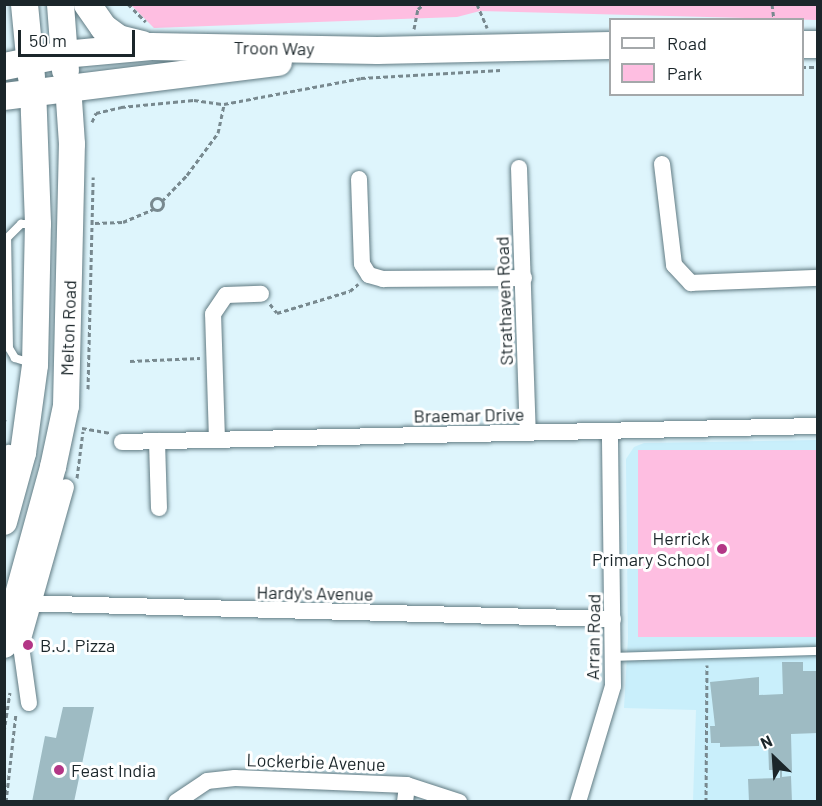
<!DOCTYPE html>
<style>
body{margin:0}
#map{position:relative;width:822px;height:806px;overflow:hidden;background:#def5fc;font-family:Barlow,sans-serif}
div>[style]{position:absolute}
.built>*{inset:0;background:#c9effb}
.green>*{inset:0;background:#febee1;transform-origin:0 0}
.building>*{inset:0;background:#9ebbc3}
.path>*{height:3px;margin-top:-1.5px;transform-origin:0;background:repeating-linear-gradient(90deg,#78898f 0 4.5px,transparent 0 7.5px)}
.path>.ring{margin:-1.5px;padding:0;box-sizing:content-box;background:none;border:3px solid #78898f;border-radius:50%}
.roads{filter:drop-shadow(0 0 2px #617b83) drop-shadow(0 0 2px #617b83)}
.service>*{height:8px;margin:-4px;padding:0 4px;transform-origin:4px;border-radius:4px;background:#fff}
.minor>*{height:16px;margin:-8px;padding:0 8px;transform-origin:8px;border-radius:8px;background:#fff}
.primary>*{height:26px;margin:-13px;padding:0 13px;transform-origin:13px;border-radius:13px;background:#fff}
.trunk>*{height:27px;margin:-13.5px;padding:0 13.5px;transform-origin:13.5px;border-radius:13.5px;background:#fff}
.dots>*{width:16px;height:16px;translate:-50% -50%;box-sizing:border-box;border:3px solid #fff;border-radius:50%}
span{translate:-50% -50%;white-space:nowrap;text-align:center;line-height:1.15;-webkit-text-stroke:6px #fff;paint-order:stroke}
.street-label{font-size:18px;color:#1b262a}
.poi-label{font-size:18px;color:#1b262a}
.right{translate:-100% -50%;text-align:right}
.left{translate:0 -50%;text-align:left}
.frame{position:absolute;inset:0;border:6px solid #1b262a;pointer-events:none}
.legend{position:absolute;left:609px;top:18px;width:195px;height:78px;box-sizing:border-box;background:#fff;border:2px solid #a4a8aa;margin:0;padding:8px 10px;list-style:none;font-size:18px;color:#1b262a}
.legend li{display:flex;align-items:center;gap:12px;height:30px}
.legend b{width:30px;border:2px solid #a4a8aa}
.north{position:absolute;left:744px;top:728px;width:60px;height:60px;-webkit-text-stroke:4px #fff;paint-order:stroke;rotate:335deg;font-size:16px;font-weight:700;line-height:24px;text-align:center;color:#1b262a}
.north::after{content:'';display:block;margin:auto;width:21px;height:27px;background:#1b262a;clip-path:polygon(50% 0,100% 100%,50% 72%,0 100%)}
.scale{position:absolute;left:18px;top:30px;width:117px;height:27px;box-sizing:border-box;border:3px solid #1b262a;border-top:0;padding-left:8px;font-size:18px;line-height:21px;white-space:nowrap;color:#1b262a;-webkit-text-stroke:4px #fff;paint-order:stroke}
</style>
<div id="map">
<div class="built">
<div style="clip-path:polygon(817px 440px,817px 801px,693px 801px,696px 710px,624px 708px,628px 638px,626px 459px,634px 447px,644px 443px)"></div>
</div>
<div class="green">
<div style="clip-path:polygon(817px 4px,817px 20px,480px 11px,457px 17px,154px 28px,131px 5px)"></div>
<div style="left:817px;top:450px;width:187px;height:179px;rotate:90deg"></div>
</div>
<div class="building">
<div style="clip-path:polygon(782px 662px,803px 662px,803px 671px,818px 671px,818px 733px,791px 734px,792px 771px,782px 771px,782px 777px,791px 776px,792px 802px,749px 802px,748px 779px,780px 778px,780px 770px,769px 770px,768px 741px,759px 741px,759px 746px,720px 747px,720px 743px,711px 743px,710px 726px,715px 726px,710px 682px,759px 677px,759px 695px,783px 694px)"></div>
<div style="clip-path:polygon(63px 707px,94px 707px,74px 802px,32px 802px,45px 736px,56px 738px)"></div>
</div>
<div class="path">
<div style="left:128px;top:4px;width:25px;rotate:45deg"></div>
<div style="left:477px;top:4px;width:26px;rotate:67deg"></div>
<div style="left:772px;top:4px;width:16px;rotate:83deg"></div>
<div style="left:414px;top:29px;width:20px;rotate:-79deg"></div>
<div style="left:418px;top:9px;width:8px;rotate:-40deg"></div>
<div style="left:802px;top:67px;width:16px"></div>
<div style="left:92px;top:122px;width:10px;rotate:-66deg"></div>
<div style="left:96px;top:113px;width:26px;rotate:-13deg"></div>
<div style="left:121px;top:107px;width:73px;rotate:-5.5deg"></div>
<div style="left:194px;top:100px;width:30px;rotate:8deg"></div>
<div style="left:224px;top:104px;width:139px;rotate:-10.7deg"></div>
<div style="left:361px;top:78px;width:140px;rotate:-3.3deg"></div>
<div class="ring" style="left:151px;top:198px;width:9px;height:9px"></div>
<div style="left:162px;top:201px;width:36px;rotate:-46deg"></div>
<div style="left:187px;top:175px;width:52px;rotate:-53.6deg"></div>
<div style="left:218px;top:133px;width:30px;rotate:-78deg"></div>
<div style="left:95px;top:223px;width:28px;rotate:-2deg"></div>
<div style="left:123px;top:222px;width:33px;rotate:-23deg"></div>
<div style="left:270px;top:304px;width:11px;rotate:52deg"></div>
<div style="left:277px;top:313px;width:76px;rotate:-16.8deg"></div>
<div style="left:350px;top:291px;width:11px;rotate:-41deg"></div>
<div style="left:130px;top:361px;width:70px;rotate:-2.5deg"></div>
<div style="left:88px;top:389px;width:212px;rotate:-88.6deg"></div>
<div style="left:4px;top:423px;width:7px;rotate:-74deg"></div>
<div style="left:82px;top:428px;width:29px;rotate:10deg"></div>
<div style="left:77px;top:478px;width:47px;rotate:-82.7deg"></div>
<div style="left:4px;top:732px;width:40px;rotate:-81.5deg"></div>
<div style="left:6px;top:802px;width:90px;rotate:-83.6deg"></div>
<div style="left:706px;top:802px;width:137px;rotate:-89.6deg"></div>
</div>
<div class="roads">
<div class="service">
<div style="left:31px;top:363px;width:17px;rotate:-163deg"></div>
<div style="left:15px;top:358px;width:12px;rotate:-121deg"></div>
<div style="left:9px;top:348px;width:110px;rotate:-91deg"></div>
<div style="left:7px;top:238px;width:20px;rotate:-45deg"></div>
<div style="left:21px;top:224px;width:13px"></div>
<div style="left:614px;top:657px;width:204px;rotate:-1.7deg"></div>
</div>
<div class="minor">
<div style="left:662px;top:164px;width:102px;rotate:83.2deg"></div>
<div style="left:674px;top:265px;width:25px;rotate:47deg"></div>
<div style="left:691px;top:283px;width:127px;rotate:-2.3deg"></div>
<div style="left:519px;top:168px;width:265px;rotate:88.1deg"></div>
<div style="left:359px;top:179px;width:85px;rotate:88deg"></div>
<div style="left:362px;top:264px;width:13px;rotate:58deg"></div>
<div style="left:369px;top:275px;width:15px;rotate:16deg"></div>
<div style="left:383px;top:279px;width:141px;rotate:-0.4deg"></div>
<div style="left:217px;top:440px;width:126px;rotate:-91.8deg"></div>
<div style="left:213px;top:314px;width:23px;rotate:-56deg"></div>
<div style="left:226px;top:295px;width:35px;rotate:-2deg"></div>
<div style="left:157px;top:441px;width:67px;rotate:88.3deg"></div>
<div style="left:122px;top:442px;width:696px;rotate:-1.32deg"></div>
<div style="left:4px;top:468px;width:16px;rotate:-72deg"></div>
<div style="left:16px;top:603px;width:597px;rotate:1.54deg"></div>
<div style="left:29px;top:703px;width:58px;rotate:-98deg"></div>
<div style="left:21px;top:646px;width:165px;rotate:-74.2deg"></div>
<div style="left:176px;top:802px;width:37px;rotate:-34deg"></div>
<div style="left:207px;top:781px;width:28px;rotate:-6deg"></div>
<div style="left:235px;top:778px;width:172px;rotate:2.3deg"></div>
<div style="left:407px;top:785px;width:55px;rotate:18.1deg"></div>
<div style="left:405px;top:802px;width:17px;rotate:-83deg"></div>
<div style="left:578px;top:802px;width:121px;rotate:-73.2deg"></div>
<div style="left:613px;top:686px;width:255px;rotate:-90.7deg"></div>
</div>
<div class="primary">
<div style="left:4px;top:522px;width:72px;rotate:-74.6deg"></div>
<div style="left:23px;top:453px;width:89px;rotate:-82.2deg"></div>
<div style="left:35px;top:365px;width:141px;rotate:-88.8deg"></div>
<div style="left:38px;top:224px;width:134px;rotate:-92.1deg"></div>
<div style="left:4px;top:645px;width:185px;rotate:-74.6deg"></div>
<div style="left:53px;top:467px;width:62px;rotate:-78deg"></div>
<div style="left:66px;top:406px;width:262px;rotate:-88.7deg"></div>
<div style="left:72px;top:144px;width:58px;rotate:-93.9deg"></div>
</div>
<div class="trunk">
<div style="left:24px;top:4px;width:73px;rotate:84.5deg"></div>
<div style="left:60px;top:4px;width:66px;rotate:85.7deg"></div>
<div style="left:87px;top:4px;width:28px;rotate:55deg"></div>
<div style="left:103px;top:27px;width:19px;rotate:36deg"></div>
<div style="left:118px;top:38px;width:25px;rotate:14deg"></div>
<div style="left:802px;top:44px;width:16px"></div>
<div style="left:4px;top:66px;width:60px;rotate:-11.5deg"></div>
<div style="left:63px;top:54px;width:88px;rotate:-5.2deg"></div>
<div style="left:151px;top:46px;width:226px;rotate:1deg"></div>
<div style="left:377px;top:50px;width:233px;rotate:-1.2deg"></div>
<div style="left:4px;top:96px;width:276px;rotate:-7.1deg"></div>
</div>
</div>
<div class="dots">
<div style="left:722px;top:549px;background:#b33686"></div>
<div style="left:28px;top:645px;background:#b33686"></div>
<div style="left:59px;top:770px;background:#b33686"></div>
</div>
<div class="street-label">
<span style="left:274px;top:48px;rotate:1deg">Troon Way</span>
<span style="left:504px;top:301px;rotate:-92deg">Strathaven Road</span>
<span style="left:68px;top:328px;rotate:-88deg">Melton Road</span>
<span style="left:469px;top:415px;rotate:-1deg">Braemar Drive</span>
<span style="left:315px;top:593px;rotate:1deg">Hardy's Avenue</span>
<span style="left:593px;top:637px;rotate:-89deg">Arran Road</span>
<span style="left:316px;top:762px;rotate:2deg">Lockerbie Avenue</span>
</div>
<div class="poi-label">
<span class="right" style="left:710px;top:549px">Herrick<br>Primary School</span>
<span class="left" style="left:40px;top:645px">B.J. Pizza</span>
<span class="left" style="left:71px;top:770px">Feast India</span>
</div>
<div class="frame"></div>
<ul class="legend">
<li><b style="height:8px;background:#fff"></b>Road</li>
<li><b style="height:16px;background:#febee1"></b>Park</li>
</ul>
<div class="north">N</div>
<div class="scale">50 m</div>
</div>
